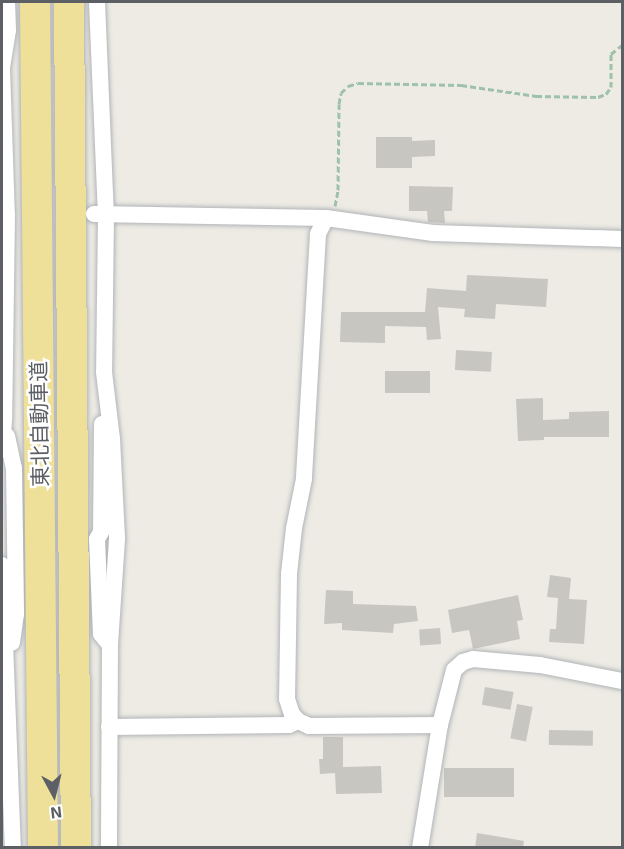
<!DOCTYPE html>
<meta charset="utf-8">
<style>
body{margin:0}
#map{position:relative;width:624px;height:849px;overflow:hidden;background:#edebe4;font-family:"Exo 2","Noto Sans JP",sans-serif}
div>[style]{position:absolute}
.building>*{inset:0;background:#c8c6c1;transform-origin:0 0}
.path>*{height:3px;margin-top:-1.5px;transform-origin:0;background:repeating-linear-gradient(90deg,#9ec1aa 0 6px,transparent 0 9px)}
.roads{filter:drop-shadow(0 0 2px #b1b4b8) drop-shadow(0 0 2px #b1b4b8)}
.street>*{height:16px;margin:-8px;padding:0 8px;transform-origin:8px;border-radius:8px;background:#fff}
.highway>*{height:30px;margin:-15px;padding:0 15px;transform-origin:15px;border-radius:15px;background:#efe099}
span{translate:-50% -50%;white-space:nowrap;text-align:center;line-height:1.15;-webkit-text-stroke:5px #fff;paint-order:stroke}
.street-label{font-size:21px;color:#5c5f63}
.frame{position:absolute;inset:0;border:3px solid #5c5f63;pointer-events:none}
.north{position:absolute;left:24px;top:765px;width:60px;height:60px;-webkit-text-stroke:4px #fff;paint-order:stroke;rotate:173deg;font-size:16px;font-weight:700;line-height:24px;text-align:center;color:#5c5f63}
.north::after{content:'';display:block;margin:auto;width:21px;height:27px;background:#5c5f63;clip-path:polygon(50% 0,100% 100%,50% 72%,0 100%)}
</style>
<div id="map">
<div class="building">
<div style="clip-path:polygon(376px 137px,412px 137px,412px 141px,435px 140px,435px 156px,412px 157px,412px 168px,376px 168px)"></div>
<div style="clip-path:polygon(409px 186px,453px 187px,452px 211px,444px 211px,445px 223px,428px 222px,427px 211px,409px 211px)"></div>
<div style="clip-path:polygon(467px 275px,548px 279px,546px 307px,496px 304px,495px 319px,464px 317px,465px 309px,438px 307px,441px 339px,427px 340px,426px 327px,385px 326px,385px 343px,340px 342px,341px 312px,425px 312px,427px 288px,466px 291px)"></div>
<div style="left:456px;top:350px;width:36px;height:20px;rotate:3deg"></div>
<div style="left:430px;top:371px;width:22px;height:45px;rotate:90deg"></div>
<div style="clip-path:polygon(543px 398px,543px 420px,569px 419px,569px 412px,609px 411px,609px 437px,544px 437px,544px 440px,518px 441px,516px 399px)"></div>
<div style="clip-path:polygon(550px 575px,571px 578px,569px 599px,587px 600px,584px 644px,549px 642px,550px 629px,556px 629px,558px 598px,547px 597px)"></div>
<div style="clip-path:polygon(326px 590px,353px 591px,353px 604px,416px 606px,418px 621px,394px 624px,393px 633px,342px 630px,342px 623px,324px 624px)"></div>
<div style="clip-path:polygon(518px 595px,523px 620px,517px 621px,520px 639px,473px 649px,469px 630px,452px 633px,448px 610px)"></div>
<div style="left:440px;top:628px;width:16px;height:21px;rotate:86deg"></div>
<div style="left:485px;top:687px;width:29px;height:18px;rotate:10deg"></div>
<div style="left:517px;top:704px;width:16px;height:35px;rotate:11deg"></div>
<div style="left:549px;top:730px;width:44px;height:15px;rotate:1deg"></div>
<div style="clip-path:polygon(323px 737px,343px 737px,343px 767px,381px 766px,382px 793px,336px 794px,335px 773px,320px 774px,319px 759px,323px 759px)"></div>
<div style="left:444px;top:768px;width:70px;height:29px"></div>
<div style="clip-path:polygon(477px 833px,524px 841px,523px 848px,475px 848px)"></div>
</div>
<div class="path">
<div style="left:335px;top:206px;width:16px;rotate:-79deg"></div>
<div style="left:338px;top:190px;width:86px;rotate:-89.3deg"></div>
<div style="left:339px;top:104px;width:11px;rotate:-80deg"></div>
<div style="left:341px;top:93px;width:10px;rotate:-45deg"></div>
<div style="left:348px;top:86px;width:10px;rotate:-17deg"></div>
<div style="left:358px;top:83px;width:103px;rotate:1.1deg"></div>
<div style="left:461px;top:85px;width:76px;rotate:8.3deg"></div>
<div style="left:536px;top:96px;width:62px;rotate:0.9deg"></div>
<div style="left:598px;top:97px;width:9px;rotate:-21deg"></div>
<div style="left:606px;top:94px;width:9px;rotate:-54deg"></div>
<div style="left:611px;top:87px;width:33px;rotate:-90deg"></div>
<div style="left:611px;top:54px;width:14px;rotate:-39deg"></div>
</div>
<div class="roads">
<div class="street">
<div style="left:97px;top:2px;width:213px;rotate:87.6deg"></div>
<div style="left:106px;top:215px;width:157px;rotate:90.7deg"></div>
<div style="left:104px;top:372px;width:67px;rotate:83.2deg"></div>
<div style="left:112px;top:439px;width:100px;rotate:87.1deg"></div>
<div style="left:117px;top:539px;width:106px;rotate:93.8deg"></div>
<div style="left:110px;top:645px;width:203px;rotate:90.3deg"></div>
<div style="left:2px;top:68px;width:147px;rotate:88.1deg"></div>
<div style="left:7px;top:215px;width:205px;rotate:90.8deg"></div>
<div style="left:4px;top:420px;width:30px;rotate:94deg"></div>
<div style="left:2px;top:68px;width:38px;rotate:-81deg"></div>
<div style="left:8px;top:30px;width:28px;rotate:-92deg"></div>
<div style="left:94px;top:214px;width:232px;rotate:1deg"></div>
<div style="left:326px;top:218px;width:108px;rotate:8deg"></div>
<div style="left:433px;top:233px;width:189px;rotate:1.8deg"></div>
<div style="left:326px;top:218px;width:18px;rotate:117deg"></div>
<div style="left:318px;top:234px;width:245px;rotate:93.3deg"></div>
<div style="left:304px;top:479px;width:50px;rotate:101.5deg"></div>
<div style="left:294px;top:528px;width:46px;rotate:96.2deg"></div>
<div style="left:289px;top:574px;width:125px;rotate:90.9deg"></div>
<div style="left:287px;top:699px;width:16px;rotate:72deg"></div>
<div style="left:292px;top:714px;width:9px;rotate:49deg"></div>
<div style="left:298px;top:721px;width:12px;rotate:24deg"></div>
<div style="left:309px;top:726px;width:131px;rotate:-0.4deg"></div>
<div style="left:102px;top:424px;width:108px;rotate:90.5deg"></div>
<div style="left:101px;top:532px;width:8px;rotate:120deg"></div>
<div style="left:97px;top:539px;width:95px;rotate:87.6deg"></div>
<div style="left:101px;top:634px;width:14px;rotate:51deg"></div>
<div style="left:7px;top:436px;width:33px;rotate:78deg"></div>
<div style="left:14px;top:468px;width:146px;rotate:89.2deg"></div>
<div style="left:16px;top:614px;width:29px;rotate:98deg"></div>
<div style="left:2px;top:565px;width:283px;rotate:87.8deg"></div>
<div style="left:109px;top:727px;width:180px;rotate:-0.6deg"></div>
<div style="left:289px;top:725px;width:10px;rotate:-24deg"></div>
<div style="left:420px;top:848px;width:125px;rotate:-80.8deg"></div>
<div style="left:440px;top:725px;width:57px;rotate:-75.7deg"></div>
<div style="left:454px;top:670px;width:12px;rotate:-42deg"></div>
<div style="left:463px;top:662px;width:10px;rotate:-17deg"></div>
<div style="left:473px;top:659px;width:67px;rotate:5.1deg"></div>
<div style="left:540px;top:665px;width:84px;rotate:11deg"></div>
</div>
<div class="highway">
<div style="left:35px;top:2px;width:846px;rotate:89.46deg"></div>
<div style="left:69px;top:2px;width:846px;rotate:89.53deg"></div>
</div>
</div>
<div class="street-label">
<span style="left:39px;top:424px;rotate:-91deg">東北自動車道</span>
</div>
<div class="frame"></div>
<div class="north">N</div>
</div>
